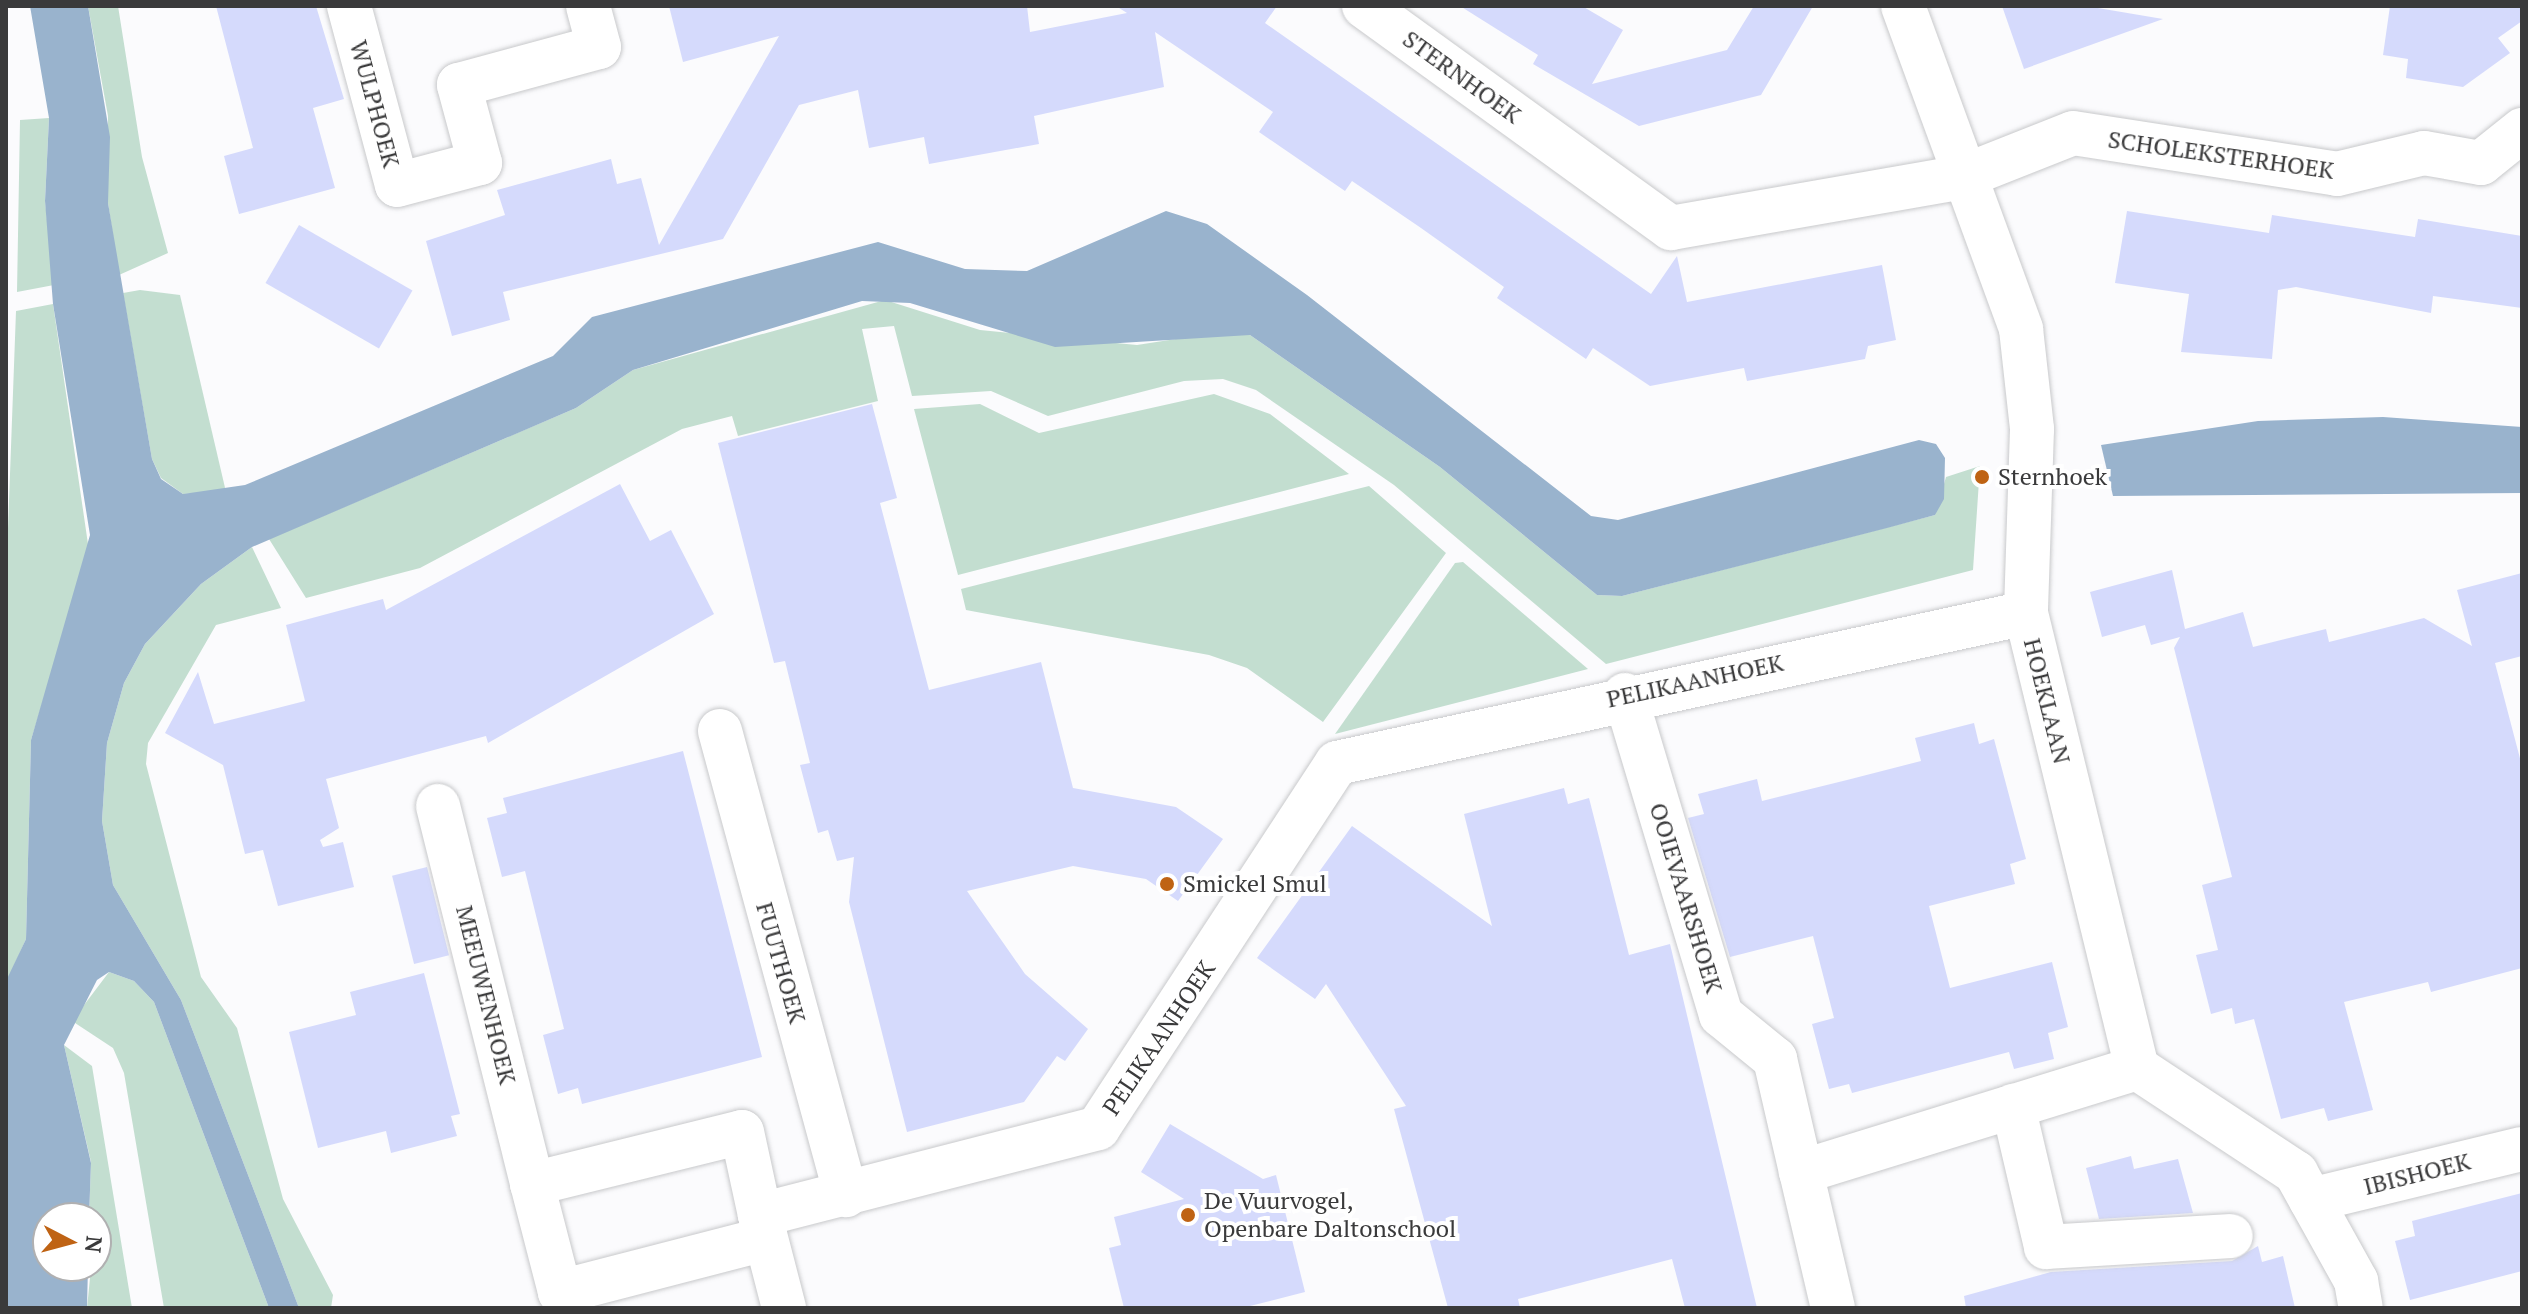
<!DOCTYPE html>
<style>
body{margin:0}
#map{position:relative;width:2528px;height:1314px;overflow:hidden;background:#fbfbfd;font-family:"PT Serif",serif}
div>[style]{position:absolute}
.green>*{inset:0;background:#c3ded0}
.water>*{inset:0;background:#99b3cd}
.building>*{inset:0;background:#d5dafc;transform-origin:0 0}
.roads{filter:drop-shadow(0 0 2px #c8c9cb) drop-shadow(0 0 2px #c8c9cb)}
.minor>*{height:44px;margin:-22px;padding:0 22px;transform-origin:22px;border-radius:22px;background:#fff}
.dots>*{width:22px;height:22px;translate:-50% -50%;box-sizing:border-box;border:4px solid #fff;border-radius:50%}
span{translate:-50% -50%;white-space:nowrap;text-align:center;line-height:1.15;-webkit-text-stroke:8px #fff;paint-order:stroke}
.street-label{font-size:24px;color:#3a3a3b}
.poi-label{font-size:24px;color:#3a3a3b}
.left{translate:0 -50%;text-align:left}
.frame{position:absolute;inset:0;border:8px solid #3a3a3b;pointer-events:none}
.north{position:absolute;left:32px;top:1202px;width:80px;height:80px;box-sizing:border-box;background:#fff;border:2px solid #b0b0b1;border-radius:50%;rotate:96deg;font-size:22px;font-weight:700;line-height:32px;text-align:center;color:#3a3a3b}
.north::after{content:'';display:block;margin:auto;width:28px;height:36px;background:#bf6314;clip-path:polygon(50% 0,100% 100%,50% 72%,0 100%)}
</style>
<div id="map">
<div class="green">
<div style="clip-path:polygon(88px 6px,118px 6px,142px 157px,168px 253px,119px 275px,108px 203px,108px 116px)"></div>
<div style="clip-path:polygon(49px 118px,45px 201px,54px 285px,17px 292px,20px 120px)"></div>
<div style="clip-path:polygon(140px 290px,180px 295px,226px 492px,183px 494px,161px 478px,152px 459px,123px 293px)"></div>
<div style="clip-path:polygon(885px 300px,980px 330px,1137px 345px,1221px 332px,1250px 335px,1440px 467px,1597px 595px,1622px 596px,1935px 515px,1946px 477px,1980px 466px,1973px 570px,1606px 664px,1394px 485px,1256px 390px,1223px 379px,1184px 381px,1048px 416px,991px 391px,912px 396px,894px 326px,862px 329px,878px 401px,738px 436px,732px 416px,682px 429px,420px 568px,306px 598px,269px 539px,576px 408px,633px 370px)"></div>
<div style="clip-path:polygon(53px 304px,89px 551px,31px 740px,26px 939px,7px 981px,6px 583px,16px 311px)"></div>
<div style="clip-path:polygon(1214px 394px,1270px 414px,1349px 474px,958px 575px,914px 409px,980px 404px,1039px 433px)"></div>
<div style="clip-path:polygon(1369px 486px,1446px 553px,1323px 722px,1247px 668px,1209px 655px,966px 610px,961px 589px)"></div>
<div style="clip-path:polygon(252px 547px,281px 608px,216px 625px,148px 743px,146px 764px,201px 977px,237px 1028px,283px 1199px,333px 1295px,331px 1308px,299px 1308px,181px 1000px,113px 885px,102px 821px,107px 743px,124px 683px,145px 644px,201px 584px)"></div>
<div style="clip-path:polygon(1463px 562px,1588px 669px,1335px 734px,1455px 563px)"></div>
<div style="clip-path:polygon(109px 972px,134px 981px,154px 1002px,269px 1308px,164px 1308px,124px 1073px,113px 1048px,72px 1021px)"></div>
<div style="clip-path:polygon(64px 1045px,92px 1066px,132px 1308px,87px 1308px,96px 1218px,89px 1218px,91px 1162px)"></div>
</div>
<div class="water">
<div style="clip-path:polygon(30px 6px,88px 6px,110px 137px,108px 203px,152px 459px,161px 479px,183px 494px,245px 485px,553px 356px,592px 317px,878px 242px,965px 269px,1027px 271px,1166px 211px,1207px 224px,1307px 295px,1591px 516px,1618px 520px,1919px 440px,1936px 444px,1945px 458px,1944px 499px,1935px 515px,1887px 528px,1622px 596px,1597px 595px,1440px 467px,1250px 335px,1055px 347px,910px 303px,862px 301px,633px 370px,576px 408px,252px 547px,201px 584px,145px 644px,124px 683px,107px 743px,102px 821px,113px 885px,181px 1000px,299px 1308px,269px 1308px,154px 1002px,134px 981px,109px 972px,97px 980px,64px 1045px,91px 1163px,89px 1218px,48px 1218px,48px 1266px,88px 1266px,87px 1308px,6px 1308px,6px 981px,26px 939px,31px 740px,90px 535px,53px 304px,45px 201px,49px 118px)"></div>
<div style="clip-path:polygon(2383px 417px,2522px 427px,2522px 493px,2113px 496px,2101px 445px,2258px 421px)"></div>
</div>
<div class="building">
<div style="clip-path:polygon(216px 6px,316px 6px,344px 99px,313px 108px,335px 188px,239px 214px,224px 156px,253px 148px)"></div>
<div style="clip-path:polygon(669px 6px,1027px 6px,1030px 32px,1127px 13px,1116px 6px,1277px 6px,1265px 23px,1651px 294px,1677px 256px,1687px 302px,1882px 265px,1896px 340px,1868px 346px,1865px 359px,1747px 381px,1744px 368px,1650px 386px,1593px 348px,1586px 359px,1497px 298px,1504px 287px,1421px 228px,1352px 181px,1345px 191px,1259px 132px,1273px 112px,1155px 32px,1164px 87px,1034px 116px,1039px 144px,929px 164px,924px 137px,869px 148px,858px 90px,799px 105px,723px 239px,503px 292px,510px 320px,452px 336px,426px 241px,505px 215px,497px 190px,611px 159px,617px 184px,641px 178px,659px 245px,779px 36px,683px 62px)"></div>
<div style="clip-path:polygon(1460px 6px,1582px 6px,1623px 30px,1592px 84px,1727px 50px,1754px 6px,1813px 6px,1761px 95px,1639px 126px,1533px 64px,1538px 55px)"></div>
<div style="clip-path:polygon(2002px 6px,2086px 6px,2163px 19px,2024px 69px)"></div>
<div style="clip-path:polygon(2390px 6px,2522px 6px,2522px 21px,2498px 38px,2510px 53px,2463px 87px,2406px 78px,2408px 59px,2383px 55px)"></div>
<div style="clip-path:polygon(2127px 211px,2269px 233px,2272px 215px,2415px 237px,2418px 219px,2522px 236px,2522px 308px,2433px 296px,2431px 313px,2296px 287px,2278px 290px,2272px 359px,2181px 352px,2189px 294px,2115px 283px)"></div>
<div style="left:299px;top:225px;width:131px;height:67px;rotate:30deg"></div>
<div style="clip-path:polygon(872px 404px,897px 498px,880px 503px,929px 690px,1041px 662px,1073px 788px,1176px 807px,1223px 839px,1178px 901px,1146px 879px,1073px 866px,967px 891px,1025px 974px,1088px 1029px,1065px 1061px,1057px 1056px,1024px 1102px,907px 1132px,849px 902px,854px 857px,837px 861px,828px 830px,818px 833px,800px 765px,810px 763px,785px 661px,774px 663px,718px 443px)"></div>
<div style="clip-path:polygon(620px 484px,650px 541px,671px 530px,714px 614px,488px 743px,486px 736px,326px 779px,339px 828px,320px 840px,323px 847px,343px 842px,354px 887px,278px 906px,263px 850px,245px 854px,223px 765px,165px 733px,198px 672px,214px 724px,305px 701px,286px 625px,383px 599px,386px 610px)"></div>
<div style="clip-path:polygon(2172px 570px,2185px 629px,2243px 612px,2253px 647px,2326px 629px,2329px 642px,2424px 618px,2472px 646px,2457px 590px,2522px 573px,2522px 656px,2495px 663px,2522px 766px,2522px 968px,2431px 992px,2428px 982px,2344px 1002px,2373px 1110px,2328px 1121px,2324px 1108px,2281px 1119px,2254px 1019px,2235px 1024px,2232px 1008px,2211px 1014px,2196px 955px,2218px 950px,2202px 885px,2232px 877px,2174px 648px,2180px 637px,2151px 645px,2145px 625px,2102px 637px,2090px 592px)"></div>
<div style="clip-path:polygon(1974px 723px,1979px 744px,1994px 739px,2026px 859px,2010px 864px,2015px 884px,1929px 906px,1950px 988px,2052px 962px,2068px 1027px,2048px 1033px,2054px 1059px,2014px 1069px,2009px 1052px,1852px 1093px,1849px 1084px,1829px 1089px,1812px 1024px,1834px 1018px,1813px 936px,1730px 957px,1688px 818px,1704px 814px,1698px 794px,1757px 779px,1762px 801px,1847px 780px,1921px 761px,1915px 738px)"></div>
<div style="clip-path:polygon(683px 751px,762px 1057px,582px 1104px,578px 1088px,558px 1094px,543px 1035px,564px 1029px,525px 871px,502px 877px,487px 818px,507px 813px,503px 798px)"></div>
<div style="clip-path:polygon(1564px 788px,1568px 804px,1589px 798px,1629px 955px,1670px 944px,1757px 1308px,1685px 1308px,1672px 1259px,1518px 1299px,1520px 1308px,1448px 1308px,1394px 1109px,1406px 1106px,1326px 984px,1315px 999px,1257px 958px,1352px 826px,1492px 926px,1464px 814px)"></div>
<div style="left:427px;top:867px;width:91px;height:36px;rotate:76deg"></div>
<div style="clip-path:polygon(424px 973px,460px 1114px,451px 1116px,457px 1136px,391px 1153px,386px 1131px,318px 1148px,289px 1032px,356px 1015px,350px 992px)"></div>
<div style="clip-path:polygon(1170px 1124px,1263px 1179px,1276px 1175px,1305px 1292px,1242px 1308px,1124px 1308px,1109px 1248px,1121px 1245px,1114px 1217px,1184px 1199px,1141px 1172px)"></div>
<div style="clip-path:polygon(2131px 1156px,2134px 1169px,2178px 1159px,2193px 1213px,2099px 1219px,2086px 1168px)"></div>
<div style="clip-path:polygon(2522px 1193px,2522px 1271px,2410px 1300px,2395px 1241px,2415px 1236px,2412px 1221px)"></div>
<div style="clip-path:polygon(2258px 1246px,2262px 1262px,2283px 1256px,2295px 1308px,1966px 1308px,1964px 1296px,2051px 1272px,2232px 1261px)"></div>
</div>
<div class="roads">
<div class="minor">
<div style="left:349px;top:6px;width:185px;rotate:75deg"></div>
<div style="left:397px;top:185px;width:86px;rotate:-14.8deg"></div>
<div style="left:480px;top:163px;width:81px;rotate:-105.1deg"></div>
<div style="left:459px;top:85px;width:145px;rotate:-15.2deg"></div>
<div style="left:599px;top:47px;width:42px;rotate:-105deg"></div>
<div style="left:1364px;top:6px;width:379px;rotate:35.9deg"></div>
<div style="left:1671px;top:228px;width:295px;rotate:-9.9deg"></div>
<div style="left:1962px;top:177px;width:119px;rotate:-21.6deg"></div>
<div style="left:2073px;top:133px;width:267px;rotate:8.8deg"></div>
<div style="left:2337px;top:174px;width:89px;rotate:-13.6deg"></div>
<div style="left:2424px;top:153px;width:58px;rotate:10deg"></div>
<div style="left:2481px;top:163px;width:53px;rotate:-38.8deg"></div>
<div style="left:1903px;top:6px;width:344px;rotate:69.9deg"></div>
<div style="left:2021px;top:329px;width:101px;rotate:83.7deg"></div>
<div style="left:2032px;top:429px;width:184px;rotate:91.9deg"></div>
<div style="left:2026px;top:613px;width:468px;rotate:76.3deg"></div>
<div style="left:2137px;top:1068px;width:191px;rotate:33.4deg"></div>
<div style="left:2296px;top:1173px;width:124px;rotate:60.9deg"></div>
<div style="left:2356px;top:1281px;width:27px;rotate:80deg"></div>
<div style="left:1625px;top:695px;width:334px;rotate:73.3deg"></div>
<div style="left:1721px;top:1015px;width:70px;rotate:39.2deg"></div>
<div style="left:1775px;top:1059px;width:116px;rotate:77deg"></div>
<div style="left:720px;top:731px;width:481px;rotate:74.8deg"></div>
<div style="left:438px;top:806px;width:390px;rotate:76deg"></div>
<div style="left:2013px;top:1106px;width:145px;rotate:76.8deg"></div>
<div style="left:2046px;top:1247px;width:185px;rotate:-3.4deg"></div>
<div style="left:2311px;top:1200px;width:217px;rotate:-13.6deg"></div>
<div style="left:760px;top:1215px;width:96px;rotate:75.5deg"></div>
<div style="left:765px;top:1239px;width:212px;rotate:165.5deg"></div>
<div style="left:560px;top:1292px;width:112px;rotate:-104.5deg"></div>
<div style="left:532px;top:1184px;width:216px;rotate:-13.9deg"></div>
<div style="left:742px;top:1132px;width:85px;rotate:77.8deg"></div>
<div style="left:760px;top:1215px;width:349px;rotate:-14.4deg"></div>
<div style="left:1098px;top:1128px;width:436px;rotate:-56.8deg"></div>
<div style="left:1337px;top:763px;width:705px;rotate:-12.28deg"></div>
<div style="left:1833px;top:1308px;width:140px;rotate:-103.2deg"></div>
<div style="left:1801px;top:1172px;width:352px;rotate:-17.2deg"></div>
</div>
</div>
<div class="dots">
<div style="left:1982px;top:477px;background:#bf6314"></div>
<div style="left:1167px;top:884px;background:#bf6314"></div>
<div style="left:1188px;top:1215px;background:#bf6314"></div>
</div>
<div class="street-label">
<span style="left:1462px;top:77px;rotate:36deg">STERNHOEK</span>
<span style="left:375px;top:104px;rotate:75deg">WULPHOEK</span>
<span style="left:2221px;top:155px;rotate:8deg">SCHOLEKSTERHOEK</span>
<span style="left:1695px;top:681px;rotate:-12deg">PELIKAANHOEK</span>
<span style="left:2047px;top:701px;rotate:76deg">HOEKLAAN</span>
<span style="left:1686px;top:898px;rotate:73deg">OOIEVAARSHOEK</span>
<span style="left:781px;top:963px;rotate:74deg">FUUTHOEK</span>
<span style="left:486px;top:995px;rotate:76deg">MEEUWENHOEK</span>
<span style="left:1159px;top:1038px;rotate:-56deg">PELIKAANHOEK</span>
<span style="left:2417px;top:1174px;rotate:-14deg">IBISHOEK</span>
</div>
<div class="poi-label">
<span class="left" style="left:1998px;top:477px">Sternhoek</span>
<span class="left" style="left:1183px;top:884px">Smickel Smul</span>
<span class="left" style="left:1204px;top:1215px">De Vuurvogel,<br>Openbare Daltonschool</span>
</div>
<div class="frame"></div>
<div class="north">N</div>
</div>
